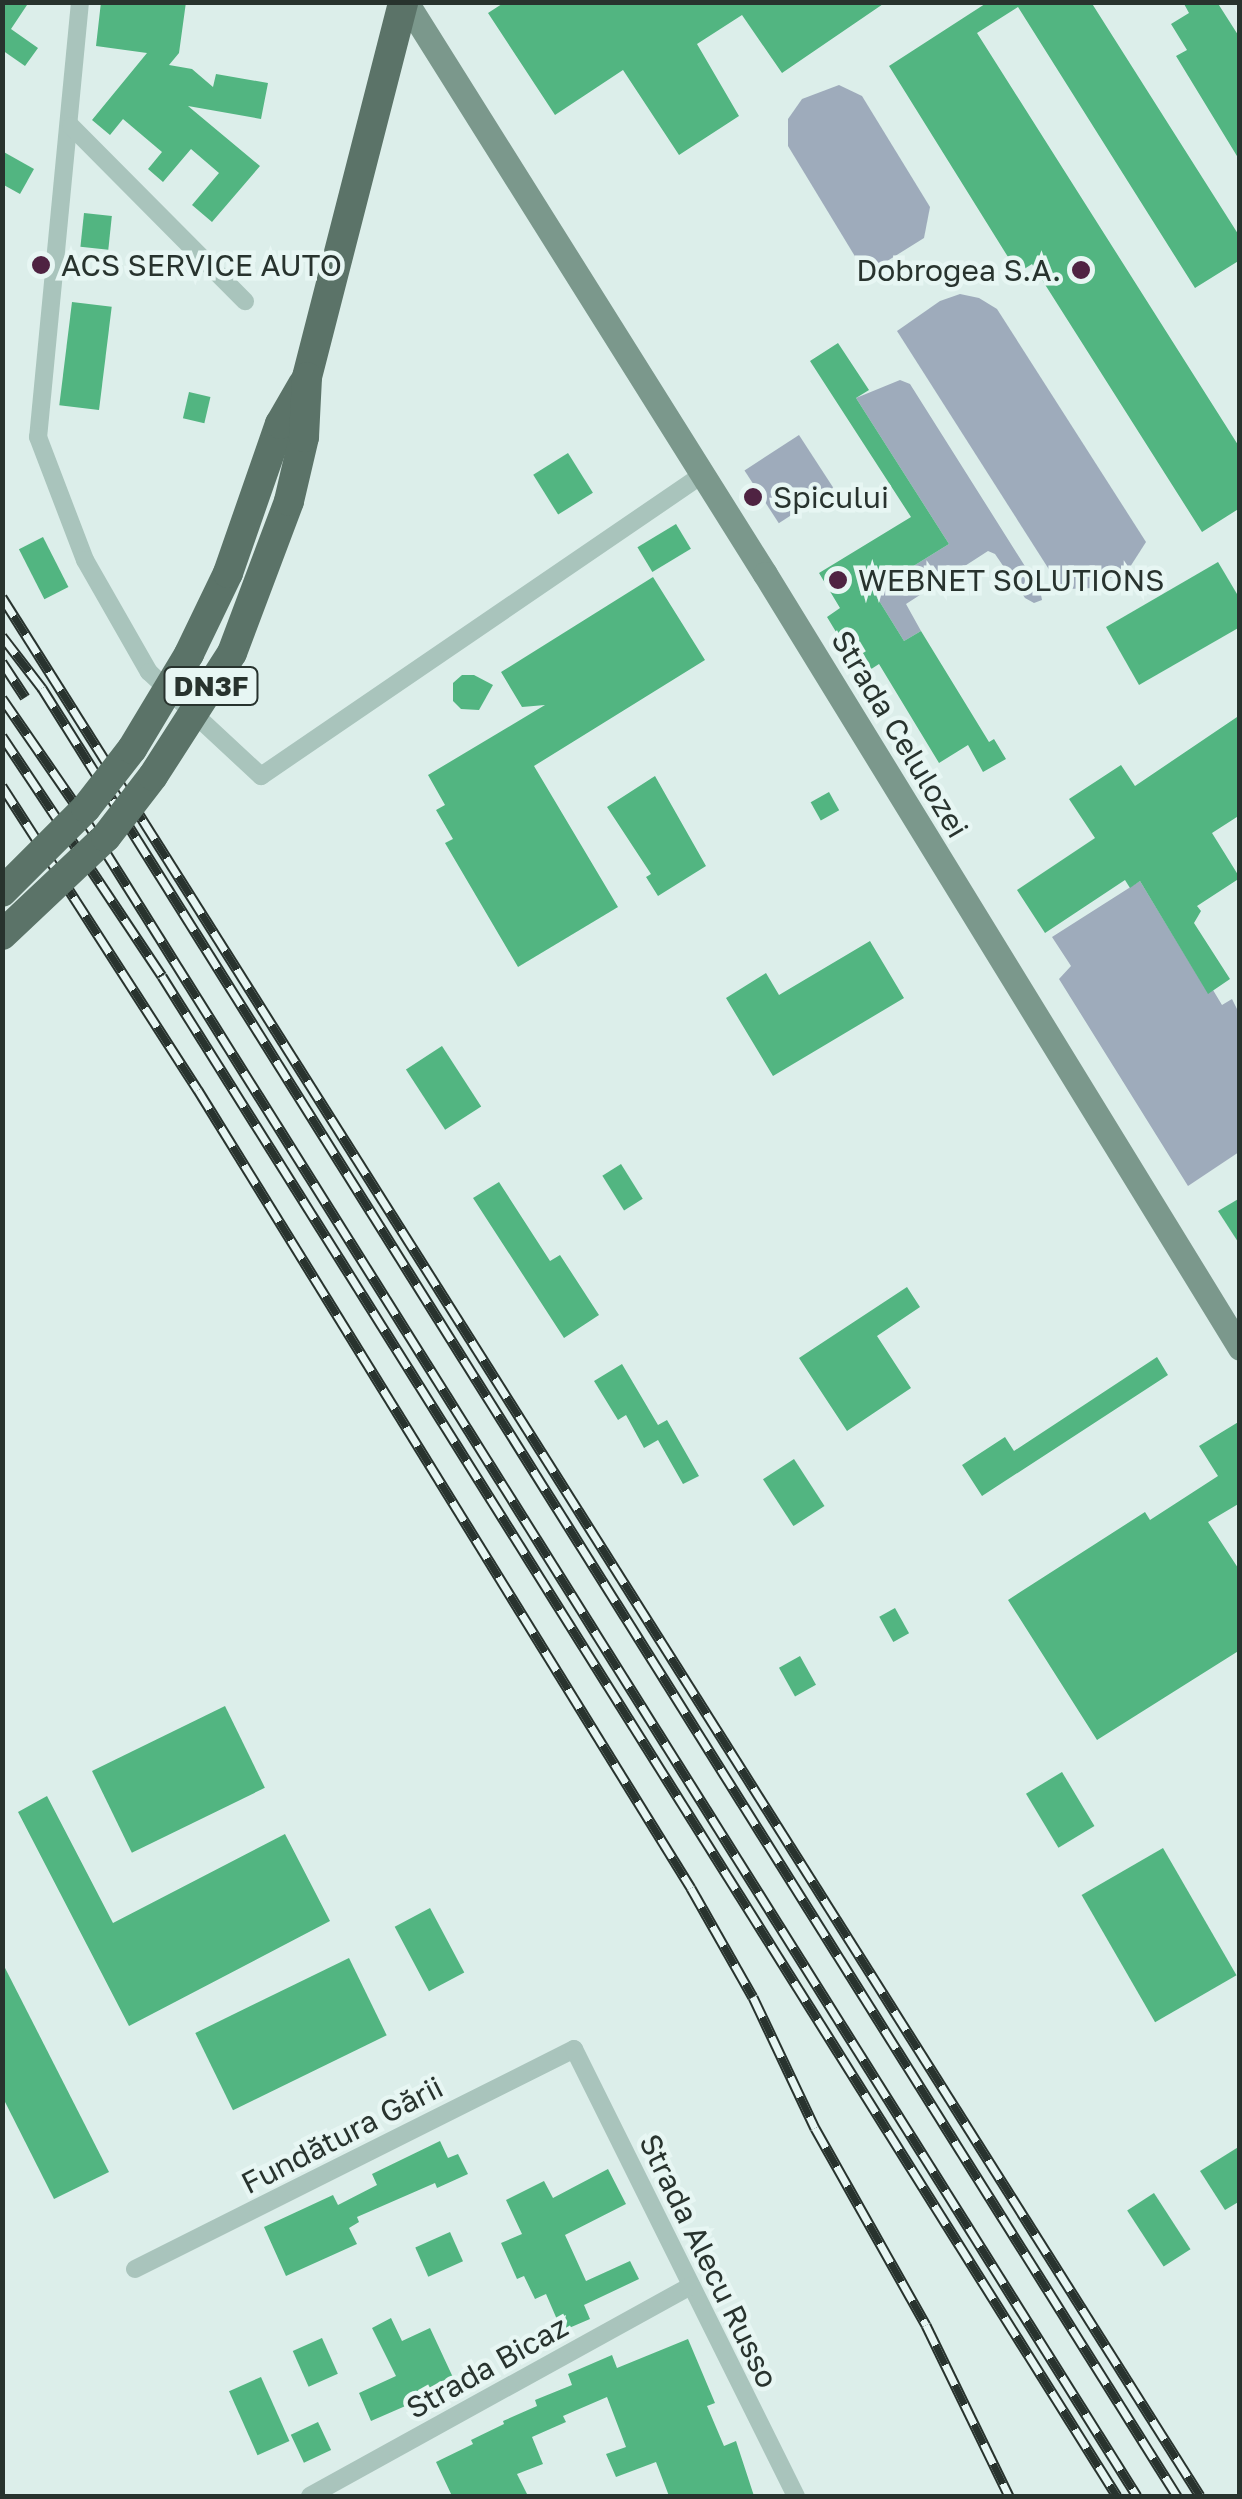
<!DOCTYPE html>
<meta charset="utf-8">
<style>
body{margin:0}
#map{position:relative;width:1242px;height:2499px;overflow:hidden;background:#dceeea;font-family:"Golos Text",sans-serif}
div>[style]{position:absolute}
.green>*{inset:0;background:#9eabbb;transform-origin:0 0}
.building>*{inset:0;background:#52b581;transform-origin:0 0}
.street>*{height:18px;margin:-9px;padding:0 9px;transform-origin:9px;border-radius:9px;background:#a9c4bc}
.secondary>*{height:25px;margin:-12.5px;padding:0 12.5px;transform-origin:12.5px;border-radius:12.5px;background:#7b988c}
.primary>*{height:30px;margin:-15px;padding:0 15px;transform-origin:15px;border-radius:15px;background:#5b7368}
.rail>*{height:11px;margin-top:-5.5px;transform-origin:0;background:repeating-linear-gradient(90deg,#e7f6f3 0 22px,#28332e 0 44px);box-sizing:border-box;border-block:2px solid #28332e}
.primary-bridge>*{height:30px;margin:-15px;padding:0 15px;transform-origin:15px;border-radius:15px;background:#5b7368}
.dots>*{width:28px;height:28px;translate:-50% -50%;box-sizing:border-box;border:5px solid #e7f6f3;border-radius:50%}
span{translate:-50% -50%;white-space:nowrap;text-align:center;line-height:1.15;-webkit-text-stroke:9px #e7f6f3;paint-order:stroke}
.shield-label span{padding:2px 8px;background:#e7f6f3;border:2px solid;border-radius:8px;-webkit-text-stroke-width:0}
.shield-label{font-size:28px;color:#28332e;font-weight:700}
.poi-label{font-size:30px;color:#28332e}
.left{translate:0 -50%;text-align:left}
.right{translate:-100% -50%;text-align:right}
.street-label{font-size:30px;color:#28332e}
.frame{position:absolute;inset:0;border:5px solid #28332e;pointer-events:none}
</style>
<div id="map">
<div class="green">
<div style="clip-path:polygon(839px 85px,862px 96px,930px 207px,924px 238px,876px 268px,859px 263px,788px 146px,788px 119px,802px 99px)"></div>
<div style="clip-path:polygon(960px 294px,979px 298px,997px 309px,1146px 542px,1130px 567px,1093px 588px,1068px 589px,1057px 582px,897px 331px,940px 301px)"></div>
<div style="clip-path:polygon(900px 380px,910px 384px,1040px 590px,1042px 600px,1034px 603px,1025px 598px,995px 554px,988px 551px,906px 604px,921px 631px,904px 641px,873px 591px,949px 544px,856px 398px)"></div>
<div style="left:799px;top:435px;width:63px;height:65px;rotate:57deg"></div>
<div style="clip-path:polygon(1140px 881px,1208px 993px,1213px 990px,1222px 1005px,1232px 999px,1239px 1013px,1239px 1152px,1188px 1186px,1059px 979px,1071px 966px,1052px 937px)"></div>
</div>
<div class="building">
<div style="clip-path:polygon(2px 2px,29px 2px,11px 29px,38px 48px,25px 66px,2px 50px)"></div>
<div style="clip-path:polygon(101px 2px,186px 2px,179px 53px,169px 65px,192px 69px,213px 87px,216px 74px,268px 83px,261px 119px,188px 106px,260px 166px,212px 222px,192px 205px,219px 173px,191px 149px,163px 182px,148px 169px,162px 152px,123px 119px,110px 135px,92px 120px,147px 53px,96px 46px)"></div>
<div style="clip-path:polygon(505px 2px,886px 2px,782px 73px,742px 15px,697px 44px,739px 116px,679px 155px,623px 70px,555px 115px,488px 13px)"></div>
<div style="clip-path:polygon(988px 2px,1091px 2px,1240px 237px,1240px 260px,1195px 288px,1018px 7px,977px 33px,1240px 448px,1240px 508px,1202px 532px,1032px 264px,1018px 273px,889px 66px)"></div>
<div style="clip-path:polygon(1183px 2px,1217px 2px,1240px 38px,1240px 161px,1176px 56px,1187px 50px,1171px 24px,1189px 13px)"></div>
<div style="clip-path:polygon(2px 151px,34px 169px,20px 194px,2px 184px)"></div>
<div style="left:84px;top:213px;width:28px;height:34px;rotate:6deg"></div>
<div style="left:72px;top:302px;width:40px;height:104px;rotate:7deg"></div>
<div style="clip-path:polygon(838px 343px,869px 390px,856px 398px,949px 544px,873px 591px,904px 641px,921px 631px,989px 742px,994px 739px,1006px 759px,983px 772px,968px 745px,939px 763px,879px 664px,862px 675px,827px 617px,840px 608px,819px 573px,911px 517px,810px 361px)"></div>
<div style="left:189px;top:392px;width:22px;height:27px;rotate:13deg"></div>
<div style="left:568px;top:453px;width:47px;height:41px;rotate:58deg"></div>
<div style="left:676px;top:524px;width:29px;height:45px;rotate:59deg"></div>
<div style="left:43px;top:537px;width:56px;height:27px;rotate:63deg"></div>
<div style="clip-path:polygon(1218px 562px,1240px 599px,1240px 627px,1139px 685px,1106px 627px)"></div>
<div style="clip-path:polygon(653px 577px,705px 660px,534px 766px,618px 907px,518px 967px,445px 843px,453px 839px,436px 810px,445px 805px,428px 775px,545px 705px,522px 707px,501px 672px)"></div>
<div style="clip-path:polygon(462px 675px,474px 675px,493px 685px,479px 710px,461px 709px,453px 701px,453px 683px)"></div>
<div style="clip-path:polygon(1240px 715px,1240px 815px,1212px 833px,1240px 878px,1197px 906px,1201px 911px,1194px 923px,1230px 979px,1208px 994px,1140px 881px,1130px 888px,1125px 880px,1045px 933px,1017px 890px,1095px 838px,1069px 799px,1121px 765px,1135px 786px)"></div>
<div style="clip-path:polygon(655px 776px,706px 866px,658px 896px,646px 877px,651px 874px,607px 807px)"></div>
<div style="left:829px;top:792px;width:21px;height:21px;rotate:61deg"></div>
<div style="clip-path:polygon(870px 941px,904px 998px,773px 1076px,726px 998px,766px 973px,779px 995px)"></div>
<div style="left:442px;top:1046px;width:72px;height:43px;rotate:57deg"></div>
<div style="left:621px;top:1164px;width:41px;height:22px;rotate:58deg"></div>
<div style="clip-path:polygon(499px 1182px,550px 1261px,560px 1255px,599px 1315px,564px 1338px,473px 1198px)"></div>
<div style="clip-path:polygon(1240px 1198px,1240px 1245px,1218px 1211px)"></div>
<div style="clip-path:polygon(907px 1287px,920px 1307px,877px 1336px,911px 1388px,847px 1431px,799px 1358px)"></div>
<div style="clip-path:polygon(1157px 1357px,1168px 1375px,982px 1496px,962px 1465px,1005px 1437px,1014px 1451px)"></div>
<div style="clip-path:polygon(622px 1364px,658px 1425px,667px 1420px,699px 1476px,683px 1484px,658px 1440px,644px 1448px,626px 1415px,618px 1420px,594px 1381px)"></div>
<div style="clip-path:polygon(1240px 1421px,1240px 1503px,1208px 1522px,1240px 1571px,1240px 1650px,1097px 1740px,1008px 1600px,1145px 1512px,1150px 1520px,1218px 1476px,1199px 1446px)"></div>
<div style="left:794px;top:1459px;width:56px;height:37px;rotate:57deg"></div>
<div style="left:895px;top:1608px;width:29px;height:18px;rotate:61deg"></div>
<div style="left:800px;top:1656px;width:33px;height:24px;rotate:61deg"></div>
<div style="left:225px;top:1706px;width:91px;height:148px;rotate:64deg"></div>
<div style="left:1062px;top:1772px;width:63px;height:42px;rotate:59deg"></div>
<div style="clip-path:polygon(47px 1796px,113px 1923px,285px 1834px,330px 1921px,129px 2026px,18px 1812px)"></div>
<div style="left:1163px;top:1848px;width:147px;height:94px;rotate:60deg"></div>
<div style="left:430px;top:1908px;width:73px;height:40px;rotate:62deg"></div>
<div style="left:349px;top:1958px;width:86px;height:171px;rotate:64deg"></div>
<div style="clip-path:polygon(2px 1962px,109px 2172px,54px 2199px,2px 2096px)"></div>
<div style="clip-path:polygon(440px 2141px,448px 2158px,458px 2154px,468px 2174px,437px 2188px,435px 2183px,357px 2217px,359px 2222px,349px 2228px,357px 2244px,286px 2276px,264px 2227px,333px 2195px,338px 2205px,377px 2185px,372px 2174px)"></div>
<div style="clip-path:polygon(1240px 2146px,1240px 2201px,1225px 2210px,1200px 2171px)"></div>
<div style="clip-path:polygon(608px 2169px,626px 2204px,565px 2235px,586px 2281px,630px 2261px,639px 2279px,584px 2305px,590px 2319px,562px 2331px,546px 2294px,535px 2299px,524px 2276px,517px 2279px,501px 2243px,522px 2234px,506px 2200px,544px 2181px,553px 2198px)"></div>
<div style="left:1154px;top:2193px;width:67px;height:32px;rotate:57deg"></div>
<div style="left:450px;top:2232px;width:32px;height:38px;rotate:66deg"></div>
<div style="clip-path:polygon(391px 2318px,402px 2341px,430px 2328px,457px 2386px,431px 2399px,434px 2407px,415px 2416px,410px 2404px,371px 2421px,359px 2393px,396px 2376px,372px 2328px)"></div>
<div style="left:322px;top:2338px;width:39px;height:32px;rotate:66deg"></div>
<div style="clip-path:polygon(688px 2339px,715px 2403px,707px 2406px,724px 2446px,736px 2441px,754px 2496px,669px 2496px,656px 2462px,616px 2477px,606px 2454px,626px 2447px,607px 2397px,563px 2416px,566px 2422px,532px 2437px,543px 2464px,517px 2474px,528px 2496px,452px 2496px,436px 2462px,473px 2444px,471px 2440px,504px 2424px,503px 2421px,537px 2406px,535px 2400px,572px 2385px,568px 2374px,612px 2355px,617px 2368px)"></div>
<div style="left:261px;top:2377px;width:70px;height:35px;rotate:66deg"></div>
<div style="left:318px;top:2422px;width:31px;height:30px;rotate:65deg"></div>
</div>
<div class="street">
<div style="left:80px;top:2px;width:437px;rotate:95.5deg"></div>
<div style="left:38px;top:437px;width:132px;rotate:69.1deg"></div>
<div style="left:85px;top:560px;width:129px;rotate:60.3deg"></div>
<div style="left:149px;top:672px;width:153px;rotate:42.9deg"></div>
<div style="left:261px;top:776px;width:534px;rotate:-34.32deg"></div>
<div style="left:71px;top:126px;width:247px;rotate:45.2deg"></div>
<div style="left:135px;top:2269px;width:491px;rotate:-26.6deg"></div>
<div style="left:574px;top:2049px;width:499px;rotate:63.6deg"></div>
<div style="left:310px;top:2496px;width:435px;rotate:-28.9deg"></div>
</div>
<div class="secondary">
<div style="left:406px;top:2px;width:675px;rotate:57.89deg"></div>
<div style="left:765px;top:574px;width:908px;rotate:58.46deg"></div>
</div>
<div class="primary">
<div style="left:307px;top:377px;width:387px;rotate:-75.6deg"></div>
</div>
<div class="rail">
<div style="left:2px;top:597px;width:2245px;rotate:57.75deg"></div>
<div style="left:2px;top:636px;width:66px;rotate:52.4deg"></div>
<div style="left:42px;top:688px;width:2135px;rotate:57.88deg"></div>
<div style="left:2px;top:662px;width:42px;rotate:56.7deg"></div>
<div style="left:2px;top:698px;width:137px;rotate:55.4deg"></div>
<div style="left:80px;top:811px;width:1989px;rotate:57.9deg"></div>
<div style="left:2px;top:736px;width:288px;rotate:56.3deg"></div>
<div style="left:162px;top:976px;width:1795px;rotate:57.86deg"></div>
<div style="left:2px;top:786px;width:362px;rotate:57.2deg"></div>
<div style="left:198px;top:1090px;width:938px;rotate:58.29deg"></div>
<div style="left:691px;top:1888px;width:125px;rotate:60.4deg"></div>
<div style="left:753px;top:1997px;width:145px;rotate:64.7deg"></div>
<div style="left:815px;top:2128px;width:226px;rotate:60.6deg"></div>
<div style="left:926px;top:2325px;width:190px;rotate:64.1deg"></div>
</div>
<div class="primary-bridge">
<div style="left:2px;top:892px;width:119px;rotate:-45deg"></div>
<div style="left:86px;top:808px;width:75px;rotate:-52.1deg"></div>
<div style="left:132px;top:749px;width:111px;rotate:-59deg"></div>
<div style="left:189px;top:654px;width:90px;rotate:-64.3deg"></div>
<div style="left:228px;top:573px;width:158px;rotate:-70.8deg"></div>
<div style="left:280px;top:424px;width:46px;rotate:-60.1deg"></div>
<div style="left:2px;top:935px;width:143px;rotate:-43.3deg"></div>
<div style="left:106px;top:837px;width:77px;rotate:-52.4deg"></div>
<div style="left:153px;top:776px;width:146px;rotate:-57.3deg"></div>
<div style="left:232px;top:653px;width:162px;rotate:-69.4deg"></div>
<div style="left:289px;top:501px;width:66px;rotate:-76.8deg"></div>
<div style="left:304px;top:437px;width:60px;rotate:-87.1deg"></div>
</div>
<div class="dots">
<div style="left:41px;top:265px;background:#4f2342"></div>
<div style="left:1081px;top:270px;background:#4f2342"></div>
<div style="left:753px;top:497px;background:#4f2342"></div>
<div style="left:838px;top:580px;background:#4f2342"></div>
</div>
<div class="shield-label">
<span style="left:211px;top:686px">DN3F</span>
</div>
<div class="poi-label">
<span class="left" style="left:61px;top:265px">ACS SERVICE AUTO</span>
<span class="right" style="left:1061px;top:270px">Dobrogea S.A.</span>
<span class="left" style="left:773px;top:497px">Spicului</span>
<span class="left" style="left:858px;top:580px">WEBNET SOLUTIONS</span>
</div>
<div class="street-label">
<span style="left:900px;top:734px;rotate:59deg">Strada Celulozei</span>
<span style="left:342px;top:2135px;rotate:-27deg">Fundătura Gării</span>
<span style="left:709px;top:2261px;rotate:64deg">Strada Alecu Russo</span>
<span style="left:487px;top:2367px;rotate:-29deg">Strada Bicaz</span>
</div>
<div class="frame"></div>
</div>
